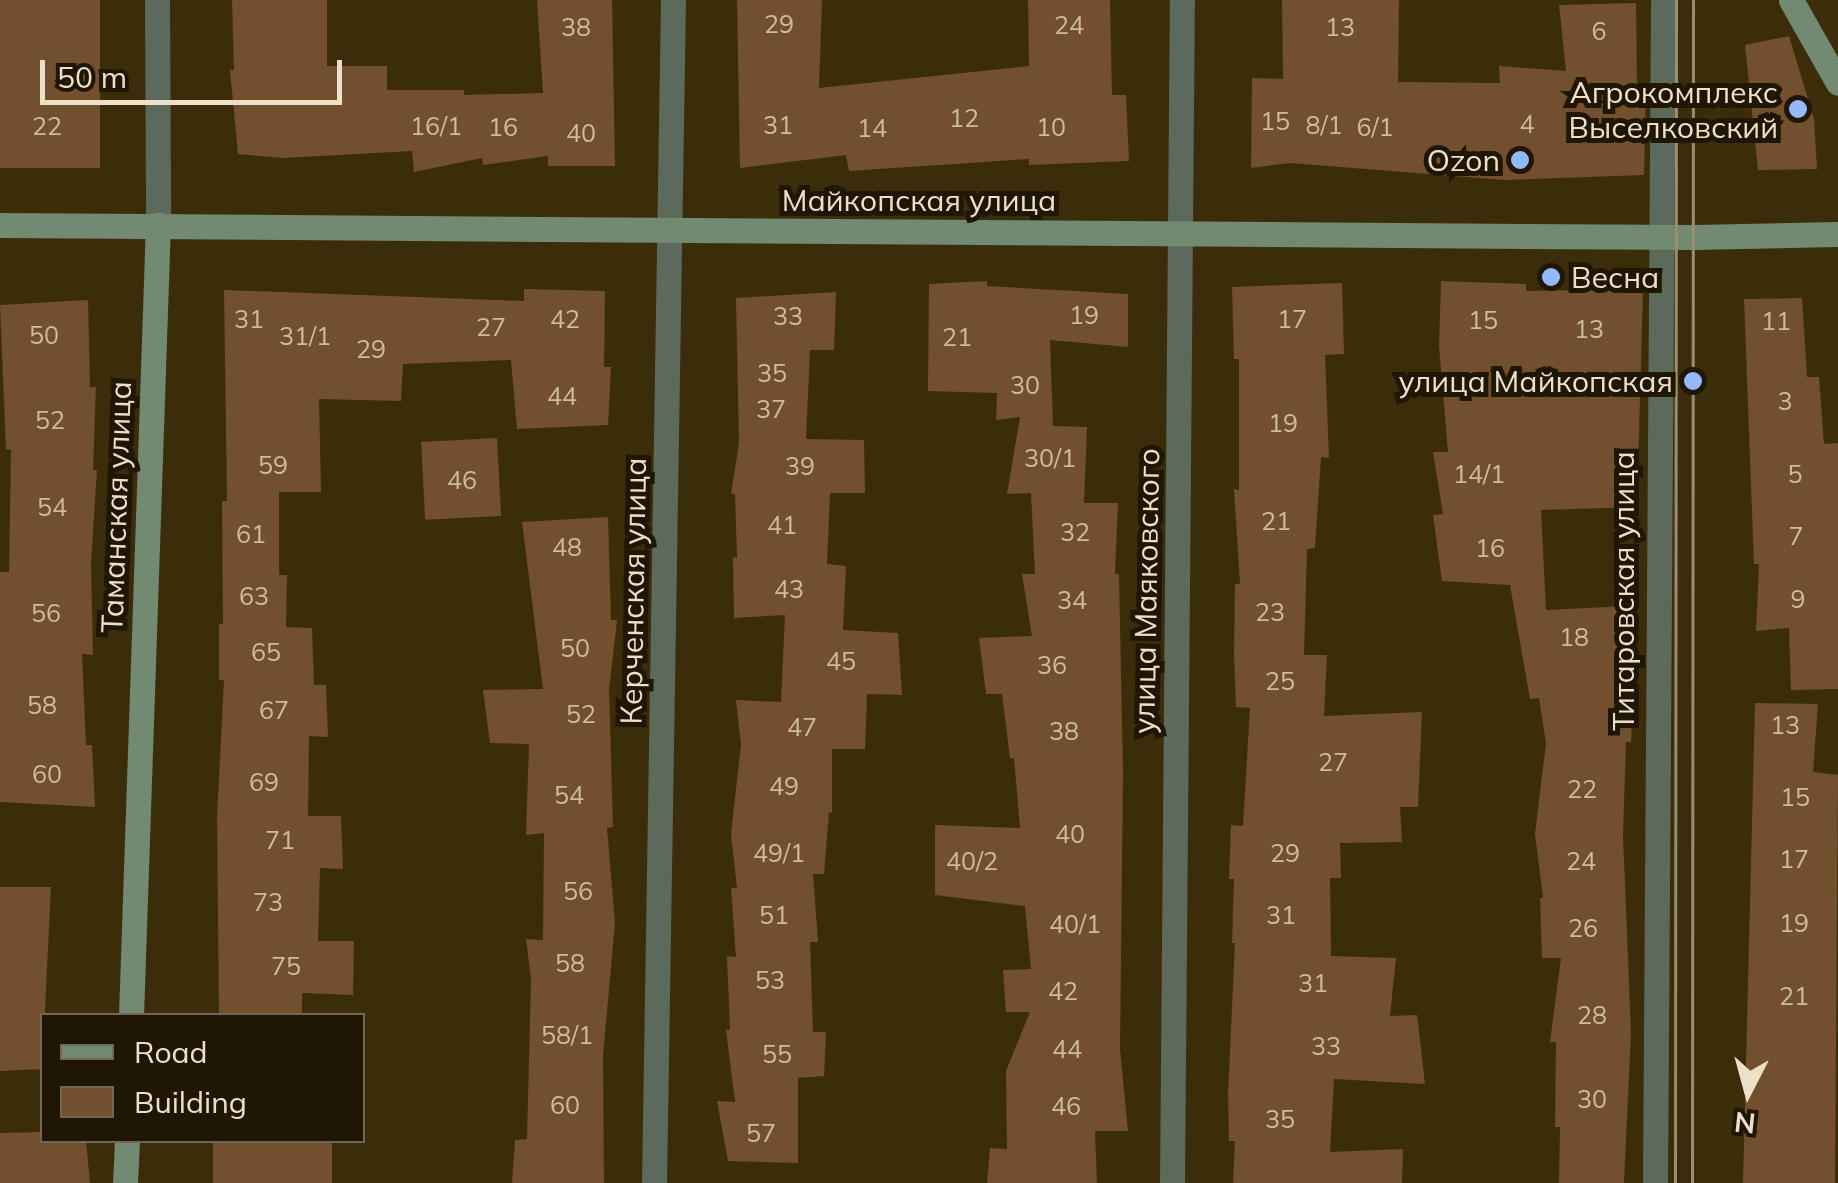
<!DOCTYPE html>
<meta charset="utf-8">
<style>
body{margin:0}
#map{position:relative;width:1838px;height:1183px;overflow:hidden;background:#3c2d0a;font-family:Mulish,sans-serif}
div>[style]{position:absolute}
.building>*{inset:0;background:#724f2d;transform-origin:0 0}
.street>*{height:25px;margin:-12.5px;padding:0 12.5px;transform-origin:12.5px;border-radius:12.5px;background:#5b6a5a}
.secondary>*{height:25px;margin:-12.5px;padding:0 12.5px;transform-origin:12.5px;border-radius:12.5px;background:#728a72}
.tram>*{height:2.5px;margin:-1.25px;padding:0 1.25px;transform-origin:1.25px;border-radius:1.25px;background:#9a8d70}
.dots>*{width:28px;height:28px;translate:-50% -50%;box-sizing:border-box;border:5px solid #1f1604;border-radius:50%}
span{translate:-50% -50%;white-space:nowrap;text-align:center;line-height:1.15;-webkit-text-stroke:10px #1f1604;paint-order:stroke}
.number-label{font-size:25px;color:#cebca2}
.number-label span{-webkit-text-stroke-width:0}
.poi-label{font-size:30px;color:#ece0c9}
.right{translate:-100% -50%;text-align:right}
.left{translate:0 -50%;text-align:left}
.street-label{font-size:30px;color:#ece0c9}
.legend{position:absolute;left:40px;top:1013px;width:325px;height:130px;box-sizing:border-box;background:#1f1604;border:2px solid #716753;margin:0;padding:12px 18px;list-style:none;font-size:30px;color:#ece0c9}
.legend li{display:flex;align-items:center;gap:20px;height:50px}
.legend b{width:50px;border:2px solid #716753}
.north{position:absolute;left:1698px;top:1043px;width:100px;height:100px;-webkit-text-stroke:8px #1f1604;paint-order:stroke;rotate:186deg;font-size:28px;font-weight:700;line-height:40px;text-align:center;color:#ece0c9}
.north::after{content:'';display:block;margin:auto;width:35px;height:45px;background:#ece0c9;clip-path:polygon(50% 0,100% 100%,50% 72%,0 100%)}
.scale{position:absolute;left:40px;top:60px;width:302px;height:45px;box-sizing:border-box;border:5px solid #ece0c9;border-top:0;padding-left:12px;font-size:30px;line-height:35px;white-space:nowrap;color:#ece0c9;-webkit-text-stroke:8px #1f1604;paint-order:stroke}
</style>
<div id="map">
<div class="building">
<div style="left:0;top:0;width:100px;height:168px"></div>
<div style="clip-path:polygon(232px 0,327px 0,327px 66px,387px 66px,387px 90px,464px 90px,464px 95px,543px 93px,537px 0,612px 0,615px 166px,548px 166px,548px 156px,483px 165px,482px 158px,414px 172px,412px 151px,283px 158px,238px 154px,230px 70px,234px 70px)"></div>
<div style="clip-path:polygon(737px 0,822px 0,819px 88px,1029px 66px,1028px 0,1110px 0,1112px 95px,1126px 95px,1129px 161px,1029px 165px,1029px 159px,849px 171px,846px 155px,740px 168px)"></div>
<div style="clip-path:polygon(1282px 0,1399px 0,1398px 82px,1500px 83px,1499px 66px,1566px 71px,1559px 5px,1636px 3px,1637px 86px,1646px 85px,1644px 175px,1504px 180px,1290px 163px,1251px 168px,1252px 78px,1283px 79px)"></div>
<div style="clip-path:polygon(1789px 36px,1814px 119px,1817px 169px,1758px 170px,1745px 45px)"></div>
<div style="clip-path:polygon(987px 281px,987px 286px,1128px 294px,1128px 347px,1050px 340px,1053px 426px,1087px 427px,1084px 503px,1118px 503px,1115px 574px,1119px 574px,1123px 773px,1120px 1049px,1128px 1131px,1095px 1131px,1097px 1183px,987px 1183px,990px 1148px,1007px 1149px,1006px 1071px,1030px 1012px,1006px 1012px,1003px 970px,1031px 969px,1025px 906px,935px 895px,935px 825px,1020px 828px,1014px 758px,1010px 758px,1002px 694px,986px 694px,979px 638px,1032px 636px,1022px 574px,1035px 574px,1031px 493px,1007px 494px,1020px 417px,996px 420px,997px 393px,928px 391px,929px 284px)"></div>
<div style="clip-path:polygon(1441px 281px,1526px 284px,1526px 291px,1643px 289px,1637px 507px,1541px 510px,1546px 610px,1627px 606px,1630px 689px,1634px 689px,1631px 742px,1626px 742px,1623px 835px,1631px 1033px,1624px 1183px,1559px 1183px,1560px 1127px,1555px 1127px,1556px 1042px,1550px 1042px,1561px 958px,1542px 958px,1540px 898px,1543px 898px,1535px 834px,1546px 743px,1539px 698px,1530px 699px,1510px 585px,1442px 581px,1433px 515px,1443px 514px,1433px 452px,1448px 452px,1439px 346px)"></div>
<div style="clip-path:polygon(1342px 283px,1344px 354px,1325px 355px,1329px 458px,1321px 457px,1315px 548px,1307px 549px,1304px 655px,1327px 655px,1324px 716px,1422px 712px,1418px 807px,1400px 807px,1402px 842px,1340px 843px,1341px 878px,1330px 878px,1331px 956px,1396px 958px,1390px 1016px,1417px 1015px,1425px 1084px,1334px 1079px,1330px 1152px,1403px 1149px,1402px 1183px,1233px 1183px,1235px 1141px,1229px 1141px,1228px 1094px,1235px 943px,1232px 943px,1234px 879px,1229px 879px,1231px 825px,1243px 826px,1250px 708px,1236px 707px,1234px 655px,1235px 584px,1240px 584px,1234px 489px,1239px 490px,1239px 359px,1234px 359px,1232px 287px)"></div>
<div style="clip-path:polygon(524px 289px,605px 291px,604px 367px,611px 367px,608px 425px,517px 429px,511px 360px,403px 364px,401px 401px,319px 399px,321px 492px,279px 492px,279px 575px,287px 575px,286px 627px,312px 628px,314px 685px,326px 685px,328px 737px,309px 736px,308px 816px,341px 816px,343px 869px,320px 868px,318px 941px,354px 941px,353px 995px,302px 993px,302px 1016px,219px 1016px,217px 817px,224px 680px,219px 680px,219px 624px,223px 624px,222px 501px,227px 501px,224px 290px,524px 301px)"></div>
<div style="clip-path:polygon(836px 292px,834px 350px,810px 350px,806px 439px,864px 440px,865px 493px,830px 493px,827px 564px,846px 566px,843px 630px,898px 633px,902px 695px,867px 694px,865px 749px,832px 749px,832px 813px,829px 812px,824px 874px,813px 874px,818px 942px,810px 942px,813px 1032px,826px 1032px,824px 1076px,798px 1078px,798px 1163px,728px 1161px,717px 1101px,735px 1102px,726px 1030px,730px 1030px,727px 956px,736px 957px,731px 888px,737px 888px,731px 834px,741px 745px,736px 700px,781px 702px,785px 615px,734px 618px,733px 557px,737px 558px,735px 494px,731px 494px,739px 443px,736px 298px)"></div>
<div style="clip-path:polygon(1802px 298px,1807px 377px,1819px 377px,1824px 444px,1838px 443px,1838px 689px,1791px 690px,1789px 628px,1756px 631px,1759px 564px,1754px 564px,1744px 299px)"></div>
<div style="clip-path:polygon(88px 300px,90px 387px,96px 387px,93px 470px,97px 470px,91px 563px,93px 655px,82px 654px,86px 745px,92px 745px,95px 807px,0 802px,0 572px,9px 572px,11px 450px,6px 449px,0 305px)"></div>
<div style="left:497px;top:438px;width:78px;height:76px;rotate:87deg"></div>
<div style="clip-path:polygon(608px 517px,611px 620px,617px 620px,609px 689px,613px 827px,607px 828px,615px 923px,603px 1056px,604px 1183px,512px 1183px,515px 1140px,527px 1139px,531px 979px,526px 939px,543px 940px,544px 833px,526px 835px,529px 744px,490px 743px,483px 690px,543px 689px,522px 522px)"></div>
<div style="clip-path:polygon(1755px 703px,1818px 704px,1813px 772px,1838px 775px,1835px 1183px,1743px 1183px)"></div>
<div style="clip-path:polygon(0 887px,51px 887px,42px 1069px,0 1071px)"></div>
<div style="clip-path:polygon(42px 1132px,42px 1140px,86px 1140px,90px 1183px,0 1183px,0 1133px)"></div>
<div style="left:213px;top:1140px;width:119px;height:43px"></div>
</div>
<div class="street">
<div style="left:157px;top:0;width:224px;rotate:89.7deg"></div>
<div style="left:654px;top:1183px;width:1183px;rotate:-89.08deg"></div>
<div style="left:1172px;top:1183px;width:1183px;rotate:-89.52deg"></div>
<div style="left:1655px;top:1183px;width:1183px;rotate:-89.61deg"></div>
</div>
<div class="secondary">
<div style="left:1791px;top:0;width:95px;rotate:60.5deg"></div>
<div style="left:0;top:225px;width:1694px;rotate:0.41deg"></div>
<div style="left:1694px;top:237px;width:144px;rotate:-1.2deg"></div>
<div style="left:131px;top:1016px;width:792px;rotate:-88.05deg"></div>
<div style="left:125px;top:1183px;width:43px;rotate:-87.3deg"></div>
</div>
<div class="tram">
<div style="left:1675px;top:1183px;width:1183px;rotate:-89.95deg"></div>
<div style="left:1692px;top:1183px;width:1183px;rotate:-89.95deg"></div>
</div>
<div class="dots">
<div style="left:1798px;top:109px;background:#95b7fd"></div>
<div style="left:1520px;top:160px;background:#95b7fd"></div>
<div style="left:1551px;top:277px;background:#95b7fd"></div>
<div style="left:1693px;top:381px;background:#95b7fd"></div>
</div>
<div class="number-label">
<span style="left:779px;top:24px">29</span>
<span style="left:1069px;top:25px">24</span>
<span style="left:576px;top:27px">38</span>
<span style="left:1340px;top:27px">13</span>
<span style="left:1599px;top:31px">6</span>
<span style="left:964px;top:118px">12</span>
<span style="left:1275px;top:121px">15</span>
<span style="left:1527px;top:124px">4</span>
<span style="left:778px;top:125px">31</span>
<span style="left:1324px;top:125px">8/1</span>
<span style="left:47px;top:126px">22</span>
<span style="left:436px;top:126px">16/1</span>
<span style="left:503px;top:127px">16</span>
<span style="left:1051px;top:127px">10</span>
<span style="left:1375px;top:127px">6/1</span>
<span style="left:872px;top:128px">14</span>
<span style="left:581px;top:133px">40</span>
<span style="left:1084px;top:315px">19</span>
<span style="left:788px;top:316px">33</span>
<span style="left:249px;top:319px">31</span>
<span style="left:565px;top:319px">42</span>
<span style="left:1292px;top:319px">17</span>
<span style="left:1483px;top:320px">15</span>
<span style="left:1776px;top:321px">11</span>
<span style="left:491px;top:327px">27</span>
<span style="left:1589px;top:329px">13</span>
<span style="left:44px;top:335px">50</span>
<span style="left:305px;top:336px">31/1</span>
<span style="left:957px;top:337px">21</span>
<span style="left:371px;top:349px">29</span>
<span style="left:772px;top:373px">35</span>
<span style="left:1025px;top:385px">30</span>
<span style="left:562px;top:396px">44</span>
<span style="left:1785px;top:401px">3</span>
<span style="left:771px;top:409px">37</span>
<span style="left:50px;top:420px">52</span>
<span style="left:1283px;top:423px">19</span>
<span style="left:1050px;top:458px">30/1</span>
<span style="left:273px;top:465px">59</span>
<span style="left:800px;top:466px">39</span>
<span style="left:1479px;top:474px">14/1</span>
<span style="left:1795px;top:474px">5</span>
<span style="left:462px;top:480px">46</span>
<span style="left:52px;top:507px">54</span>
<span style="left:1276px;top:521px">21</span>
<span style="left:782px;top:525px">41</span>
<span style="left:1075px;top:532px">32</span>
<span style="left:251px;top:534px">61</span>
<span style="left:1796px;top:536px">7</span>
<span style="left:567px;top:547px">48</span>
<span style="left:1490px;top:548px">16</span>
<span style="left:789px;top:589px">43</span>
<span style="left:254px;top:596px">63</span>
<span style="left:1798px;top:599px">9</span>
<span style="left:1072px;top:600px">34</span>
<span style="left:1270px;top:612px">23</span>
<span style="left:46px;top:613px">56</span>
<span style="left:1574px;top:637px">18</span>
<span style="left:575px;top:648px">50</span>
<span style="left:266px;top:652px">65</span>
<span style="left:841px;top:661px">45</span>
<span style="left:1052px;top:665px">36</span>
<span style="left:1280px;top:681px">25</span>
<span style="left:42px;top:705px">58</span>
<span style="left:274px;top:710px">67</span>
<span style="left:581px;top:714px">52</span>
<span style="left:1785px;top:725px">13</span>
<span style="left:802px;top:727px">47</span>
<span style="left:1064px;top:731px">38</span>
<span style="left:1333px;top:762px">27</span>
<span style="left:47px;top:774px">60</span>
<span style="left:264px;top:782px">69</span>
<span style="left:784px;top:786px">49</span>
<span style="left:1582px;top:789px">22</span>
<span style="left:569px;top:795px">54</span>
<span style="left:1795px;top:797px">15</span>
<span style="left:1070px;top:834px">40</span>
<span style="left:280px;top:840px">71</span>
<span style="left:779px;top:853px">49/1</span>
<span style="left:1285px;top:853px">29</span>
<span style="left:1794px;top:859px">17</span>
<span style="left:972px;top:861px">40/2</span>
<span style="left:1581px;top:861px">24</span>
<span style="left:578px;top:891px">56</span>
<span style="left:268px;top:902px">73</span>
<span style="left:774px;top:915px">51</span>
<span style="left:1281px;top:915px">31</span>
<span style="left:1794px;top:923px">19</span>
<span style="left:1075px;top:924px">40/1</span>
<span style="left:1583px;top:928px">26</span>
<span style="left:570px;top:963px">58</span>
<span style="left:286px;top:966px">75</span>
<span style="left:770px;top:980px">53</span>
<span style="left:1313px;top:983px">31</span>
<span style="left:1063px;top:991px">42</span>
<span style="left:1794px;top:996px">21</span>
<span style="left:1592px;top:1015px">28</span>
<span style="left:567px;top:1035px">58/1</span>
<span style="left:1326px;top:1046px">33</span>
<span style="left:1067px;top:1049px">44</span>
<span style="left:777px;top:1054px">55</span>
<span style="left:1592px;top:1099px">30</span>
<span style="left:565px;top:1105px">60</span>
<span style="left:1066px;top:1106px">46</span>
<span style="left:1280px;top:1119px">35</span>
<span style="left:761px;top:1133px">57</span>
</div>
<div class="poi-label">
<span class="right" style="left:1778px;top:109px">Агрокомплекс<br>Выселковский</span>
<span class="right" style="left:1500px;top:160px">Ozon</span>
<span class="left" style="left:1571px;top:277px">Весна</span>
<span class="right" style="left:1673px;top:381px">улица Майкопская</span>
</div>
<div class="street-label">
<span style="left:919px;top:200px">Майкопская улица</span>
<span style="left:116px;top:507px;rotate:-88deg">Таманская улица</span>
<span style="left:633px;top:591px;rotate:-89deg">Керченская улица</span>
<span style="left:1146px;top:591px;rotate:-89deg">улица Маяковского</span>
<span style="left:1623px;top:591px;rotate:-90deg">Титаровская улица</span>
</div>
<ul class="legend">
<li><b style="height:12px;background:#728a72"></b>Road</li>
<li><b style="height:28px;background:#724f2d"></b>Building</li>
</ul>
<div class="north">N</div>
<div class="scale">50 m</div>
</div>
